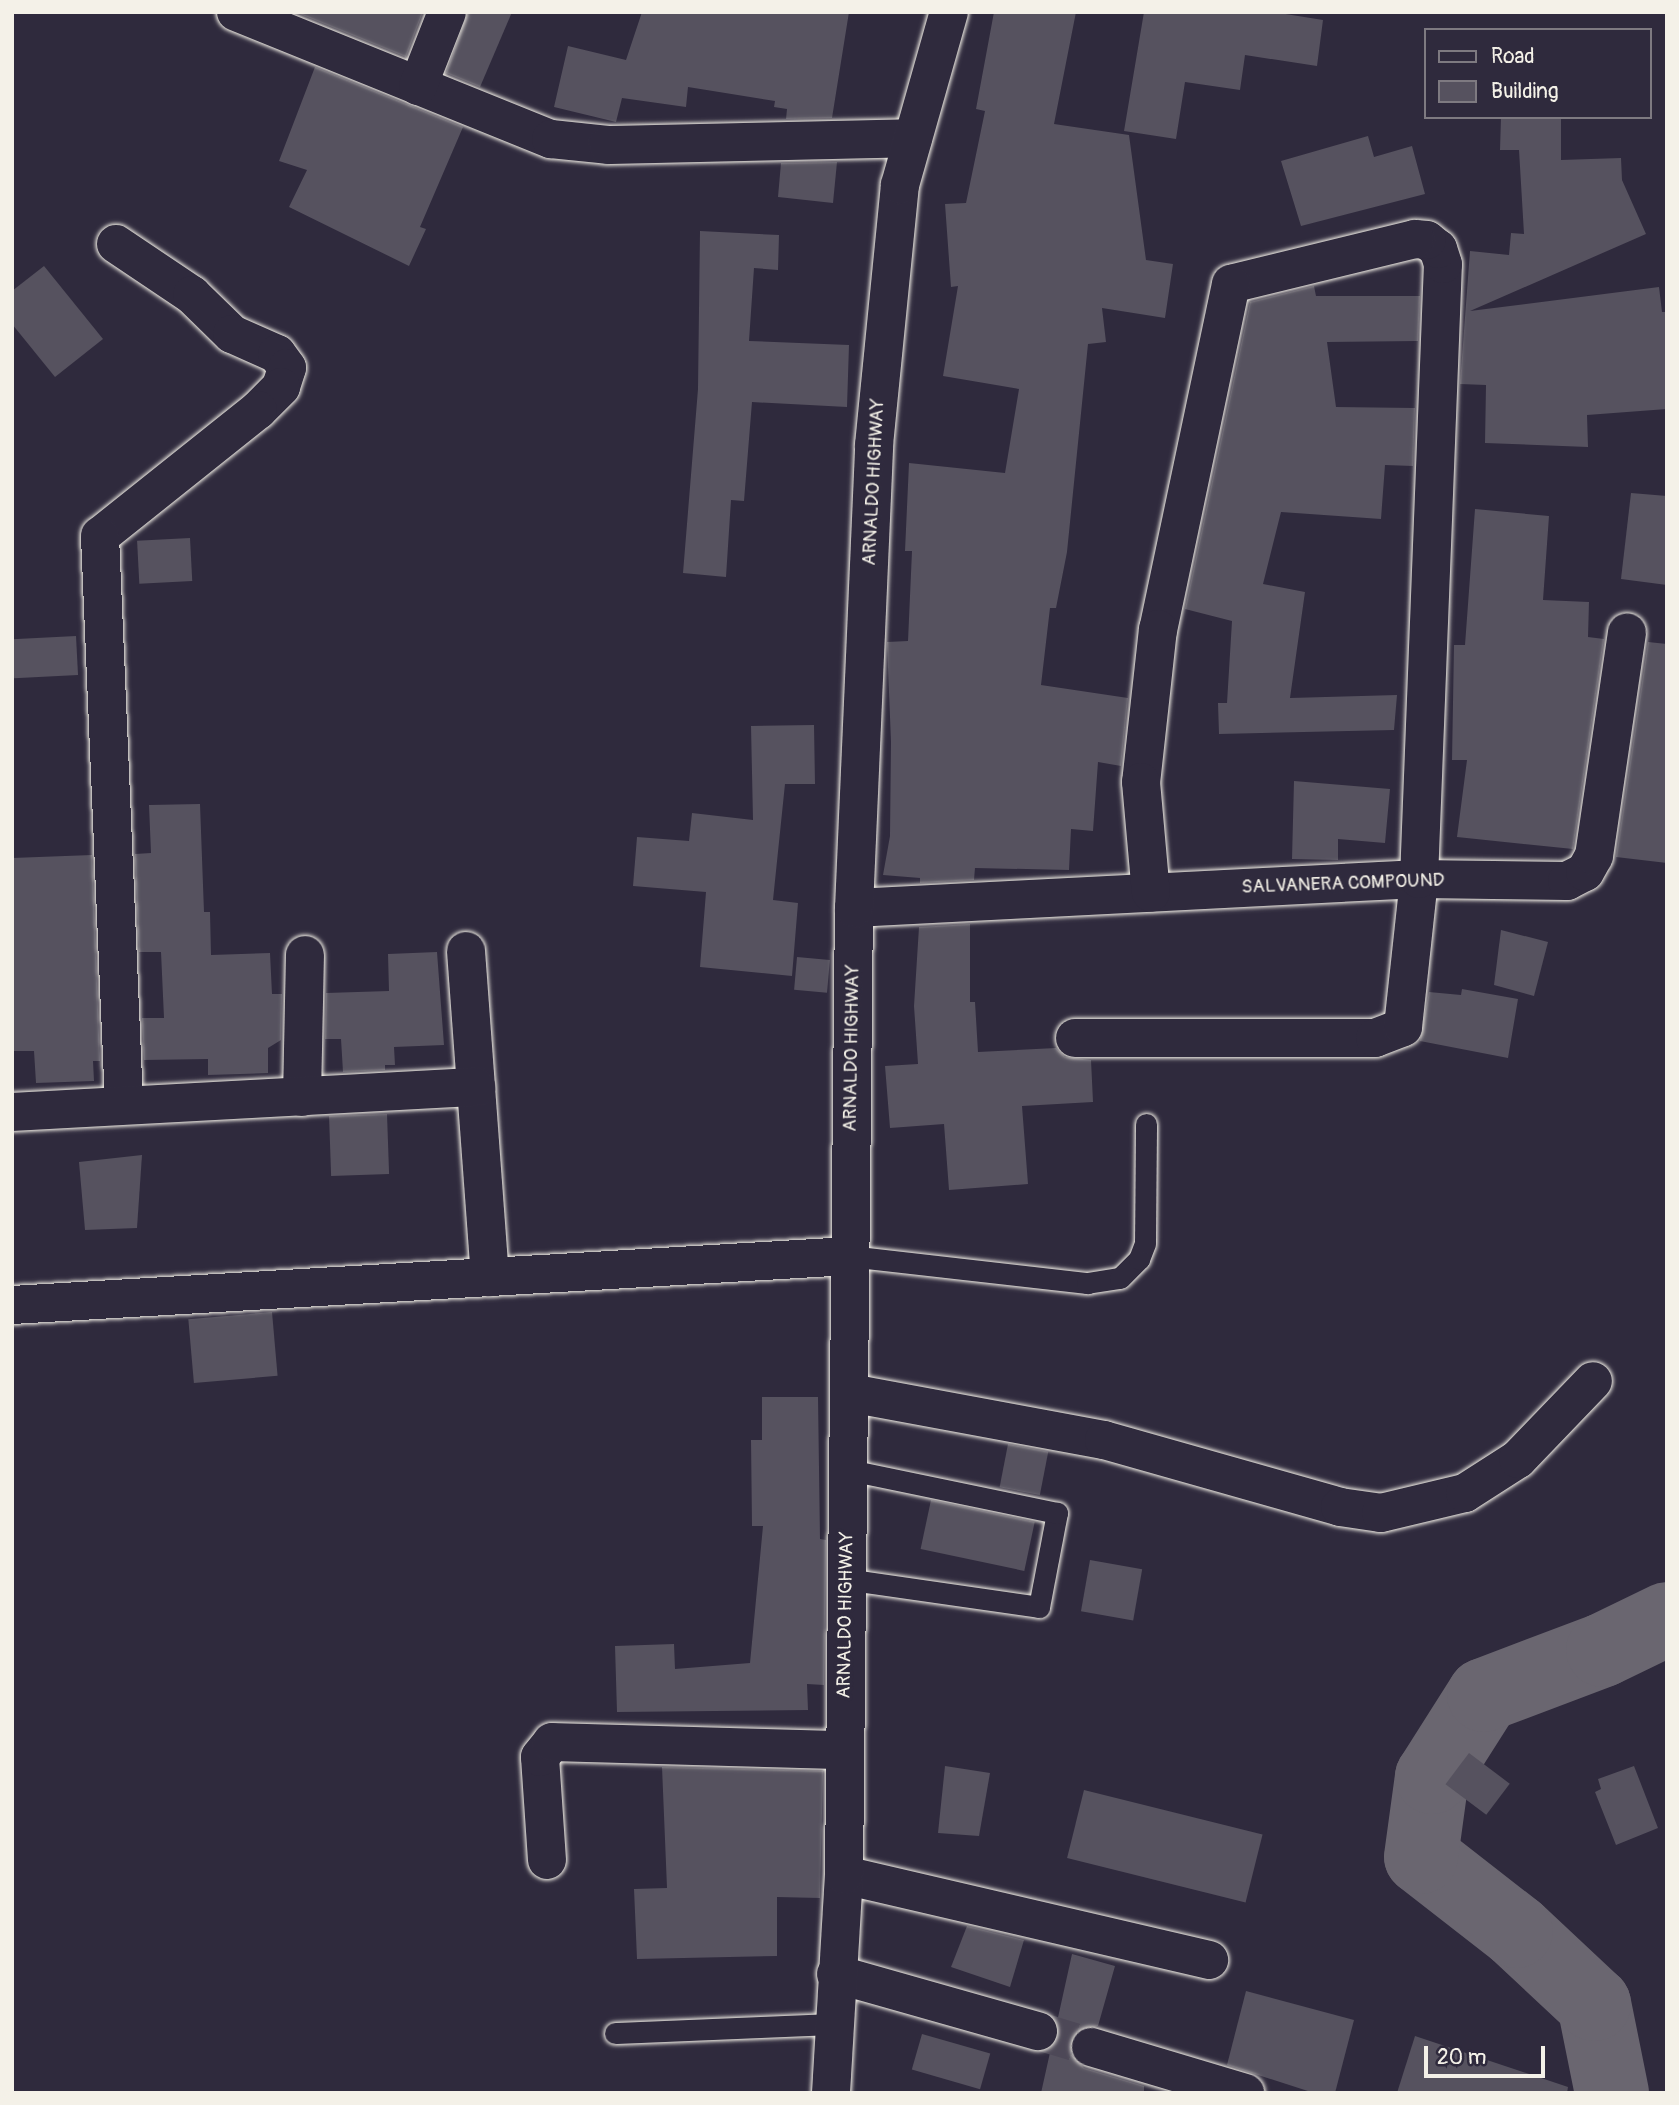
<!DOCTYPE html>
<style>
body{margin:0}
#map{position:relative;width:1679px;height:2105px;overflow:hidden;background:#2f2a3d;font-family:Pangolin,sans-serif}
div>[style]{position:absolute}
.river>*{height:74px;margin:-37px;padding:0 37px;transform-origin:37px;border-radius:37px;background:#6a6670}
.building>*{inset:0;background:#56525f;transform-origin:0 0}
.street-tunnel>*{height:38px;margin-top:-19px;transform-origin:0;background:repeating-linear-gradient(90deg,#4d4857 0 38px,transparent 0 57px)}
.roads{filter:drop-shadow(0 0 2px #f4f1e8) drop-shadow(0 0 2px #f4f1e8)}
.lane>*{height:21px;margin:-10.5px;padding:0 10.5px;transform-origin:10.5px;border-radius:10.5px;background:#2f2a3d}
.street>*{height:38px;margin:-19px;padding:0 19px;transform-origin:19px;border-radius:19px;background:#2f2a3d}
.secondary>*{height:38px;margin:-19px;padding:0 19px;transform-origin:19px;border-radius:19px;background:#2f2a3d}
span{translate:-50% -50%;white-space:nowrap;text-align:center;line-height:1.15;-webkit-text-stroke:7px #2f2a3d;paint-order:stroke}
.street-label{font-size:19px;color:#f4f1e8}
.frame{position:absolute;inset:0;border:14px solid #f4f1e8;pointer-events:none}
.legend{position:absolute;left:1424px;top:28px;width:228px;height:91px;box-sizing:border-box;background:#2f2a3d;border:2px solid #7e7a81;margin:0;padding:9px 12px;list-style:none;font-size:21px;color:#f4f1e8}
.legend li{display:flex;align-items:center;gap:14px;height:35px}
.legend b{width:35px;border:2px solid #7e7a81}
.scale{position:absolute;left:1424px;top:2046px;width:121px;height:32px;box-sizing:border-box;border:4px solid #f4f1e8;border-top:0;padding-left:9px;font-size:21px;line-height:24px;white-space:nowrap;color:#f4f1e8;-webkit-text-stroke:5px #2f2a3d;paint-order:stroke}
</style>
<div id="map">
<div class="river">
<div style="left:1612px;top:2093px;width:91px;rotate:-101.4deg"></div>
<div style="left:1594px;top:2004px;width:107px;rotate:-136.9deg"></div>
<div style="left:1516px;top:1931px;width:120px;rotate:-142.1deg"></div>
<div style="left:1421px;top:1857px;width:81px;rotate:-82.2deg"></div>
<div style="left:1432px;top:1777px;width:97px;rotate:-57.6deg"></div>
<div style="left:1484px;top:1695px;width:127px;rotate:-20.7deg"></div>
<div style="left:1603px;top:1650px;width:71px;rotate:-25.8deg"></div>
</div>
<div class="building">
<div style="clip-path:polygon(295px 12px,423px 12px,406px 57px)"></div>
<div style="clip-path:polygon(468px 12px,512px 12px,480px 87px,446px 73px)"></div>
<div style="clip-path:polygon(642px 12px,849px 12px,832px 118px,786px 119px,787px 109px,774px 107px,775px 101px,688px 87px,686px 107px,622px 98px,616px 122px,554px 107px,568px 46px,626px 60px)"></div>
<div style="clip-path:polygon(994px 12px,1076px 12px,1054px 124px,1129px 135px,1146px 260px,1173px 264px,1165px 318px,1102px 308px,1106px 342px,1088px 344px,1067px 552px,1056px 608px,1050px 608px,1041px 685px,1128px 698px,1121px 766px,1098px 762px,1093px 831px,1071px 829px,1069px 870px,975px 868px,974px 880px,920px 883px,920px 878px,883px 875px,890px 836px,891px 742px,887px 642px,908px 641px,912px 551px,905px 551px,909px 463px,1005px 473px,1019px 389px,943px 376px,958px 286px,951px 287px,945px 204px,966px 203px,985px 111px,976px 109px)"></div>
<div style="clip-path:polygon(1144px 12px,1273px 12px,1323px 20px,1317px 66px,1245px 55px,1240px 90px,1185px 82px,1176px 139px,1124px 131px)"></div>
<div style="clip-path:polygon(315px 67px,463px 127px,420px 227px,426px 229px,409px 266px,289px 207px,307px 170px,279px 161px)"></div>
<div style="clip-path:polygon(1501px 117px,1561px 117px,1561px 160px,1621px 158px,1622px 180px,1646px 234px,1470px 311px,1659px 287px,1662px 312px,1667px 312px,1667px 409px,1587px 415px,1588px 447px,1485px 443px,1486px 385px,1460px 384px,1470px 251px,1509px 255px,1511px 233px,1524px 234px,1519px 150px,1500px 150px)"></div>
<div style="clip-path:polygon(1368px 136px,1374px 157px,1412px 146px,1425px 194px,1301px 226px,1281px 161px)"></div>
<div style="clip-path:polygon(837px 162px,833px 203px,778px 197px,781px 163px)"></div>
<div style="clip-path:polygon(700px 231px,779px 235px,778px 270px,754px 268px,749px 341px,849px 345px,847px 407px,752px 402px,744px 501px,731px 500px,726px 577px,683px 573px,698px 389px)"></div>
<div style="clip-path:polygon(44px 266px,103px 339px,55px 377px,12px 324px,12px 291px)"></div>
<div style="clip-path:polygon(1314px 286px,1316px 296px,1420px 296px,1418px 341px,1327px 342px,1336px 407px,1415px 408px,1413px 466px,1385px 465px,1381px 519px,1281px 512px,1263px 584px,1305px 592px,1290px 698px,1397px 695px,1394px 730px,1219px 734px,1218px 703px,1227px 703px,1232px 621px,1185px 609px,1250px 302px)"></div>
<div style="clip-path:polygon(1631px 493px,1667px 496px,1667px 585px,1621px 579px)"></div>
<div style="clip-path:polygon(1475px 509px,1549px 516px,1543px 600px,1589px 602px,1588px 637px,1604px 639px,1573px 849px,1457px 837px,1467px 760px,1452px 760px,1454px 645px,1465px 645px)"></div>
<div style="left:190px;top:538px;width:43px;height:53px;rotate:87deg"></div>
<div style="left:76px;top:636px;width:39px;height:64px;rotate:87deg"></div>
<div style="clip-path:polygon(1648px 642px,1667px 644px,1667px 863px,1616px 857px)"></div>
<div style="clip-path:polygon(814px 725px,815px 784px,785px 784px,773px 900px,798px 903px,792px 976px,700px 967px,706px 892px,633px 886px,637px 837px,689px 841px,692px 813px,753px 820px,751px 726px)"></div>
<div style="clip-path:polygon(1294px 781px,1390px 789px,1385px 843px,1338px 839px,1338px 860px,1292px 859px)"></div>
<div style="clip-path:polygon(200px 804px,204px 912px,210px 912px,211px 955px,270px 953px,272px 994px,282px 994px,281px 1040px,268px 1048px,268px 1073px,208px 1075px,208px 1059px,144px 1060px,142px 1018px,164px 1018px,161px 952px,139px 952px,135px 854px,151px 853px,149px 805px)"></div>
<div style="clip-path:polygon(92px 855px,100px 1061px,93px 1061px,94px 1081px,36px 1083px,34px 1051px,12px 1051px,12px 858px)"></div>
<div style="clip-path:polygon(970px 924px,970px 1002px,975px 1002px,978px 1052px,1056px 1048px,1065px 1057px,1091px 1060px,1093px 1102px,1022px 1106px,1028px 1184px,949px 1190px,944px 1124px,890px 1128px,885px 1066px,918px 1064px,914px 1006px,919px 927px)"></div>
<div style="clip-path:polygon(1501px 930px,1548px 942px,1534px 996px,1494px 985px)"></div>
<div style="clip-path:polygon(437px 952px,444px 1045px,394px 1047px,395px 1065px,385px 1065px,385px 1070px,343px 1072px,341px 1039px,325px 1039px,326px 993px,389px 991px,388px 954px)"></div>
<div style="left:797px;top:957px;width:33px;height:33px;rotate:5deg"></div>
<div style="clip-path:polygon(1462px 989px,1518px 999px,1508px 1058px,1420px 1041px,1429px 992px,1461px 995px)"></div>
<div style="left:387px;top:1114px;width:60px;height:58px;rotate:88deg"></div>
<div style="clip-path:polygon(142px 1155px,137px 1228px,85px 1230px,79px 1162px)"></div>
<div style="left:272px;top:1312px;width:64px;height:84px;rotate:85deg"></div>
<div style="clip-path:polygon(762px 1397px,818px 1397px,820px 1539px,826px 1540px,824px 1685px,807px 1684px,808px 1710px,617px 1712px,615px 1646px,674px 1644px,675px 1669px,750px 1663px,763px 1526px,752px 1526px,751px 1440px,762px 1440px)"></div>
<div style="left:1008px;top:1444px;width:41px;height:44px;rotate:11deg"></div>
<div style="left:931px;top:1500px;width:106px;height:50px;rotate:12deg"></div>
<div style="left:1090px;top:1560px;width:53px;height:52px;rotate:10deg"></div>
<div style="left:1469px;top:1753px;width:51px;height:39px;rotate:37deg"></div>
<div style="clip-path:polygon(945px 1766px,990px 1773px,979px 1836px,938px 1833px)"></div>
<div style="clip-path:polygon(1634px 1766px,1658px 1828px,1616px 1845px,1595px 1792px,1601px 1789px,1598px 1779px)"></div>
<div style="clip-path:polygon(662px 1767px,823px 1771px,820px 1898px,777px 1897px,777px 1956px,637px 1959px,634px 1889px,667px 1888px)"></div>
<div style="left:1084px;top:1790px;width:184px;height:70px;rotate:14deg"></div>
<div style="clip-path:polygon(967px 1926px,1024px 1940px,1010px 1987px,951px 1967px)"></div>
<div style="clip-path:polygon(1072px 1954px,1115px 1966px,1098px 2026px,1076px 2032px,1070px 2053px,1084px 2068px,1144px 2086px,1144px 2093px,1041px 2093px,1051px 2048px,1059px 2036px,1057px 2022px)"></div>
<div style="clip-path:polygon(1246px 1991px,1354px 2020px,1335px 2093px,1314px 2093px,1227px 2065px)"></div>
<div style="left:922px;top:2034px;width:71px;height:37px;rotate:16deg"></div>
<div style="clip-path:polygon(1415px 2036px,1568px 2087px,1567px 2093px,1397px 2093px)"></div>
</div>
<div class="street-tunnel">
<div style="left:1038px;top:2031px;width:55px;rotate:16.8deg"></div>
</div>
<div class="roads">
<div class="lane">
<div style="left:849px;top:1256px;width:240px;rotate:6.5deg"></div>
<div style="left:1087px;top:1283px;width:33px;rotate:-9deg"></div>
<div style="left:1120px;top:1278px;width:27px;rotate:-45deg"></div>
<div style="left:1139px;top:1259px;width:17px;rotate:-69deg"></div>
<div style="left:1145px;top:1243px;width:119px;rotate:-89.5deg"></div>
<div style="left:845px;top:1579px;width:196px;rotate:8.2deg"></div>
<div style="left:1039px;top:1607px;width:96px;rotate:-79.2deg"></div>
<div style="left:1057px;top:1513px;width:211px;rotate:-168.3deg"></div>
<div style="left:615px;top:2033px;width:219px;rotate:-2.4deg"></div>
</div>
<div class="street">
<div style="left:236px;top:12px;width:340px;rotate:22deg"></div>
<div style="left:551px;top:139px;width:57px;rotate:6deg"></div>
<div style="left:608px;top:145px;width:305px;rotate:-1.3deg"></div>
<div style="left:418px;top:86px;width:79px;rotate:-68.6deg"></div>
<div style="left:116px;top:244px;width:92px;rotate:33.9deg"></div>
<div style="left:192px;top:295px;width:56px;rotate:44.3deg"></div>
<div style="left:232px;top:334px;width:49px;rotate:24deg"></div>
<div style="left:277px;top:354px;width:17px;rotate:54deg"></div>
<div style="left:287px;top:368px;width:20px;rotate:108deg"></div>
<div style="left:281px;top:387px;width:33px;rotate:135deg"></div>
<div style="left:258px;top:410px;width:202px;rotate:141.4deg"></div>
<div style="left:100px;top:536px;width:569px;rotate:87.58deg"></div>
<div style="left:854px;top:908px;width:566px;rotate:-2.94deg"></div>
<div style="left:1419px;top:879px;width:148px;rotate:0.8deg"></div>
<div style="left:1567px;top:881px;width:20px;rotate:-27deg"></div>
<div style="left:1585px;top:872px;width:18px;rotate:-61deg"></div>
<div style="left:1594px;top:856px;width:226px;rotate:-81.6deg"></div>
<div style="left:466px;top:951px;width:327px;rotate:85.8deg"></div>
<div style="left:1075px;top:1038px;width:300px"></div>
<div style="left:1375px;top:1038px;width:30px;rotate:-21deg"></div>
<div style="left:1403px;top:1027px;width:149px;rotate:-83.8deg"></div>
<div style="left:1419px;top:879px;width:615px;rotate:-87.77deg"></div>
<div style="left:1443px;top:264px;width:16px;rotate:-108deg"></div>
<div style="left:1438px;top:249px;width:14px;rotate:-141deg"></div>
<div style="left:1427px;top:240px;width:12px;rotate:-175deg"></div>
<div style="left:1415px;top:239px;width:189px;rotate:166.3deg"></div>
<div style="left:1231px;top:284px;width:353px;rotate:101.9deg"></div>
<div style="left:1158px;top:629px;width:154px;rotate:96.3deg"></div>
<div style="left:1141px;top:782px;width:111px;rotate:84.9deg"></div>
<div style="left:302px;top:1097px;width:142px;rotate:-88.8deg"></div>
<div style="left:12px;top:1112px;width:465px;rotate:-3.1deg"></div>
<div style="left:12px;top:1305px;width:838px;rotate:-3.35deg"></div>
<div style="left:850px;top:1393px;width:258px;rotate:10.5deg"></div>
<div style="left:1104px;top:1440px;width:245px;rotate:15.8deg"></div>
<div style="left:1340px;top:1507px;width:41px;rotate:8.3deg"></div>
<div style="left:1381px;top:1513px;width:86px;rotate:-13.4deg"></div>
<div style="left:1465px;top:1493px;width:63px;rotate:-32.7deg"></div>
<div style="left:1518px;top:1459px;width:108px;rotate:-46.1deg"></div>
<div style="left:547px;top:1860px;width:103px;rotate:-93.9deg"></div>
<div style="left:540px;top:1757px;width:19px;rotate:-51deg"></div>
<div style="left:552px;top:1742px;width:292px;rotate:1.6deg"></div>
<div style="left:844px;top:1875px;width:375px;rotate:13.1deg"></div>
<div style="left:836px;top:1974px;width:210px;rotate:15.8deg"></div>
<div style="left:1091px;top:2047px;width:161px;rotate:16.6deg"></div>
</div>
<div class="secondary">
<div style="left:831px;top:2093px;width:218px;rotate:-86.6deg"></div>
<div style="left:844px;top:1875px;width:967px;rotate:-89.41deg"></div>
<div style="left:854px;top:908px;width:463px;rotate:-87.5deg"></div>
<div style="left:874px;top:445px;width:261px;rotate:-84.3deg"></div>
<div style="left:900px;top:185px;width:180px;rotate:-74.2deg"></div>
</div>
</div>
<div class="street-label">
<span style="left:874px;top:482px;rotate:-87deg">ARNALDO HIGHWAY</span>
<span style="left:1343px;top:884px;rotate:-2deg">SALVANERA COMPOUND</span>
<span style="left:852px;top:1048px;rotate:-89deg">ARNALDO HIGHWAY</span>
<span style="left:846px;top:1615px;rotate:-89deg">ARNALDO HIGHWAY</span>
</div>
<div class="frame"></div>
<ul class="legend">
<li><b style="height:9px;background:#2f2a3d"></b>Road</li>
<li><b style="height:19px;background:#56525f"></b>Building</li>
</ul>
<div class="scale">20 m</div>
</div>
